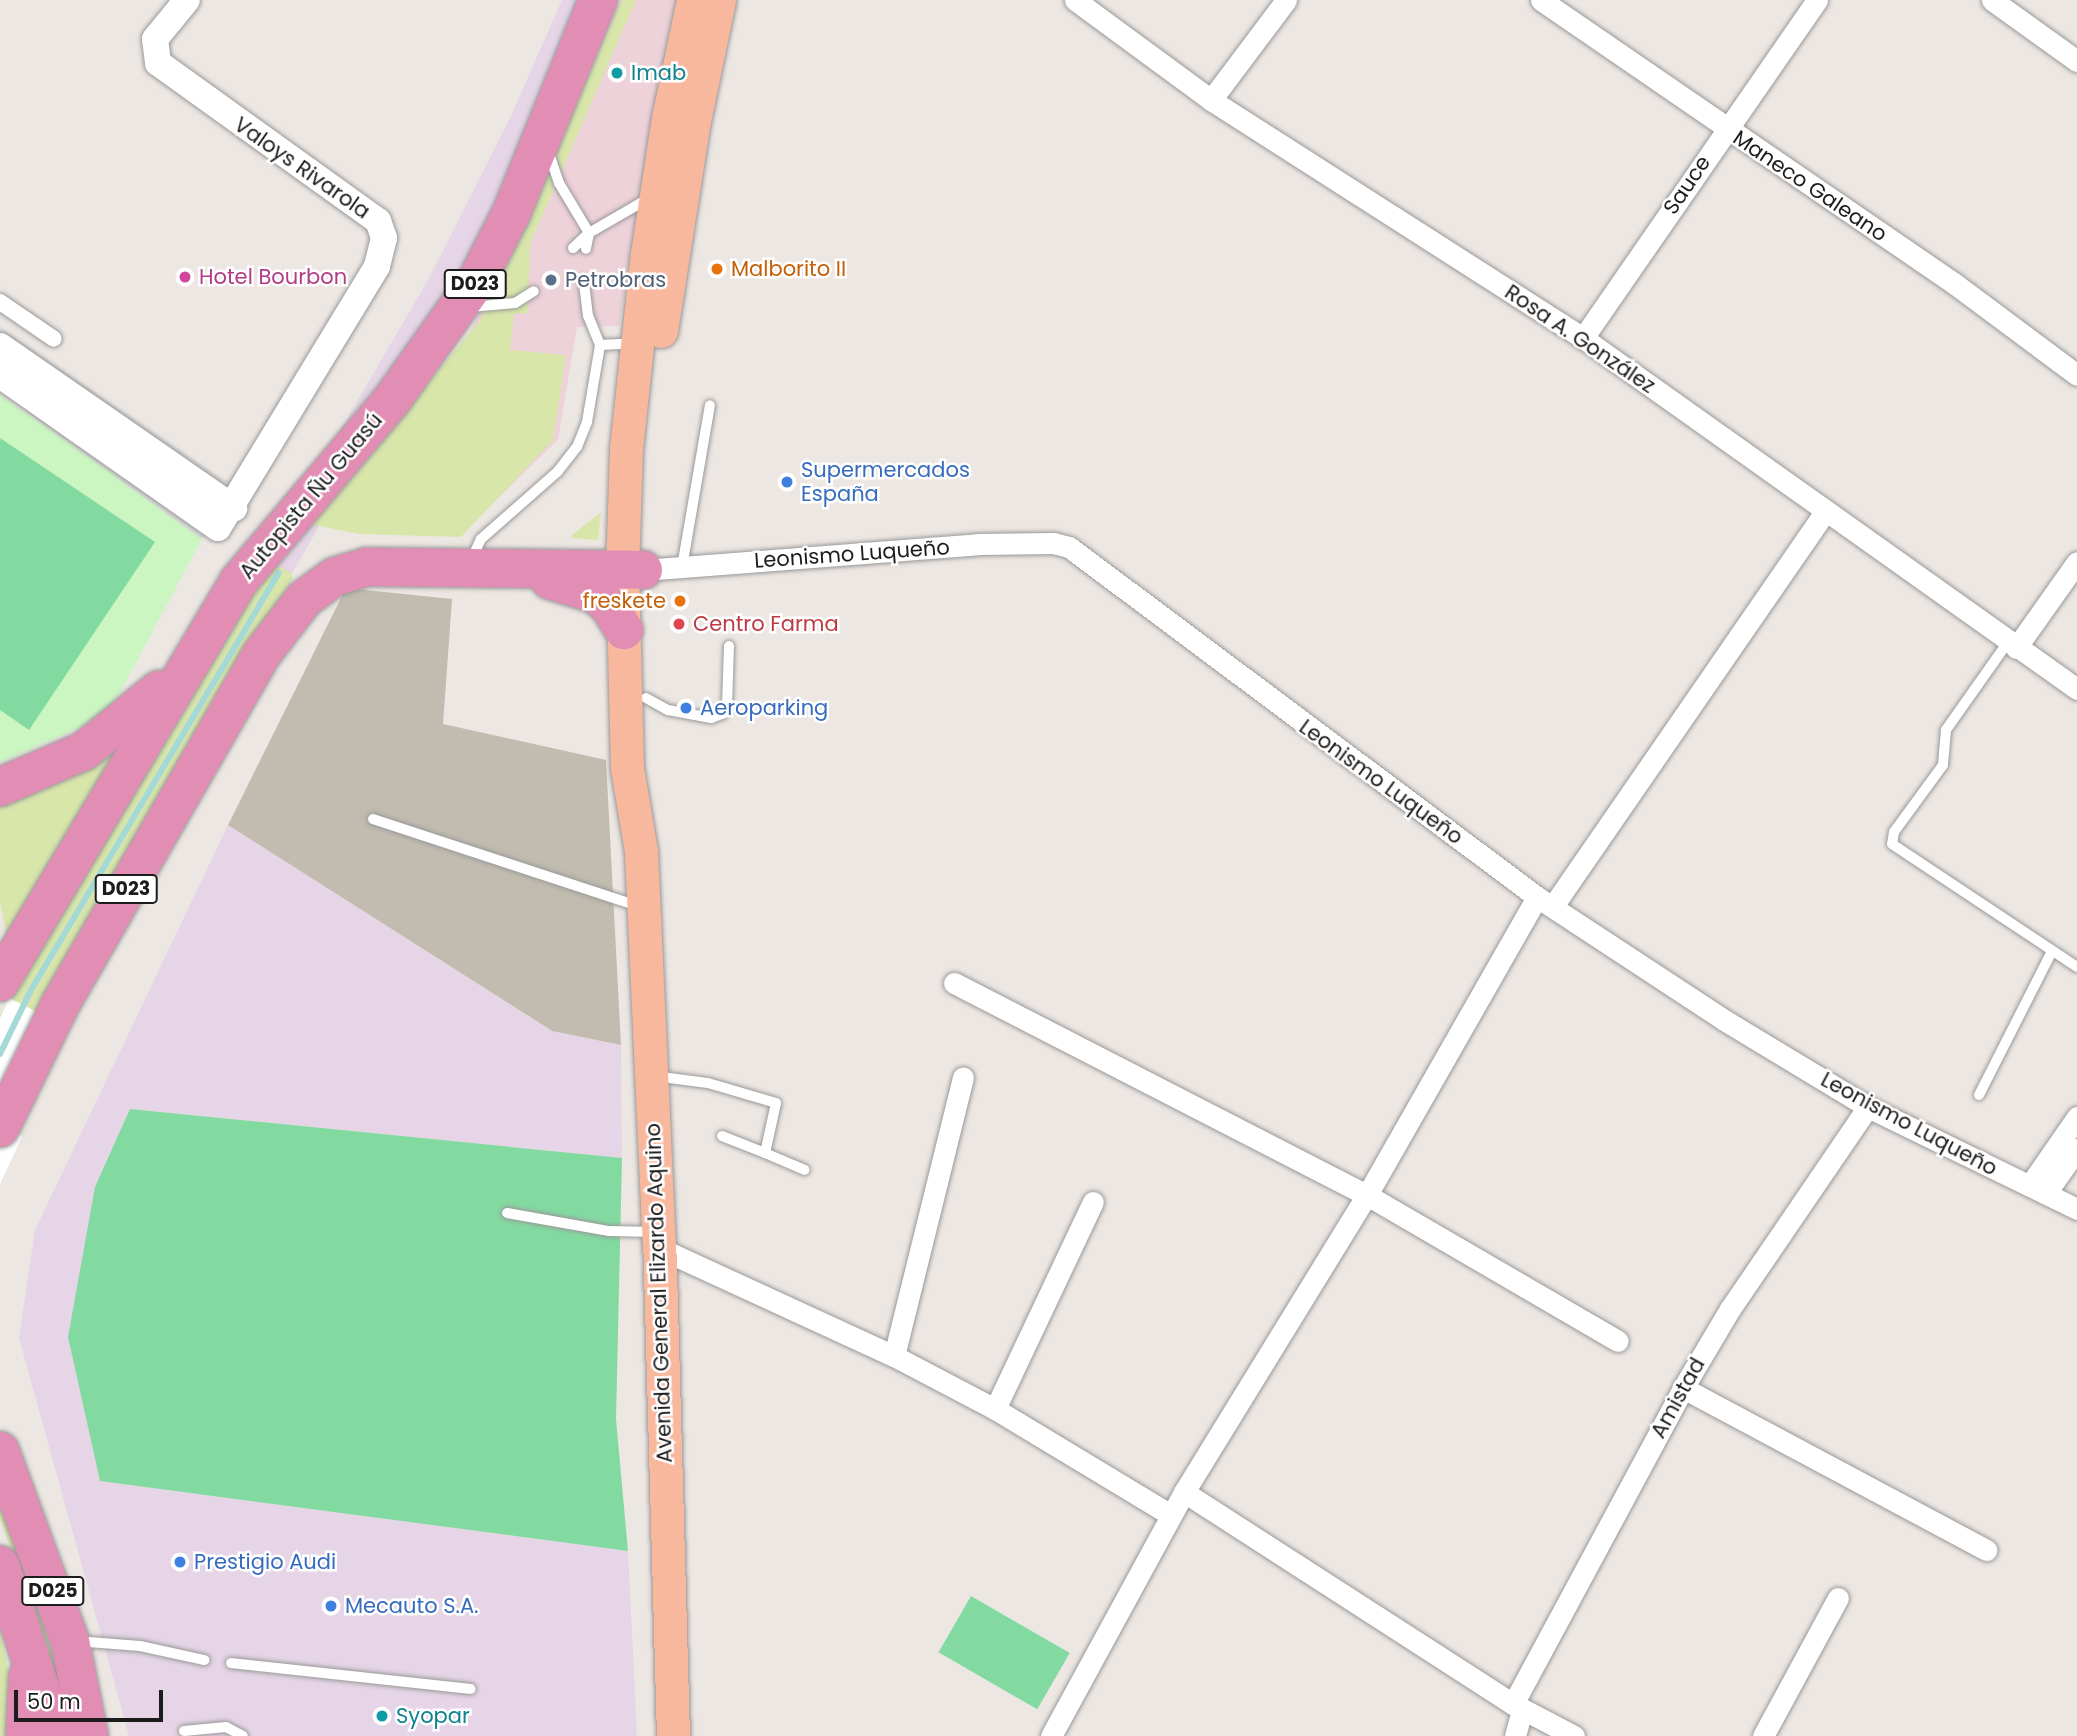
<!DOCTYPE html>
<meta charset="utf-8">
<style>
body{margin:0}
#map{position:relative;width:2077px;height:1736px;overflow:hidden;background:#ede7e3;font-family:Poppins,sans-serif}
div>[style]{position:absolute}
.commercial>*{inset:0;background:#eed2d9}
.industrial>*{inset:0;background:#e5d5e6}
.construction>*{inset:0;background:#c1bcaf}
.grass>*{inset:0;background:#d8e6aa}
.park>*{inset:0;background:#cbf6c1}
.pitch>*{inset:0;background:#83daa1;transform-origin:0 0}
.parking>*{inset:0;background:#dcdcdc}
.pier>*{inset:0;background:#fff}
.stream>*{height:6px;margin:-3px;padding:0 3px;transform-origin:3px;border-radius:3px;background:#a5d9d7}
.roads{filter:drop-shadow(0 0 2px #999) drop-shadow(0 0 2px #999)}
.service>*{height:10px;margin:-5px;padding:0 5px;transform-origin:5px;border-radius:5px;background:#fff}
.pedestrian>*{height:16px;margin:-8px;padding:0 8px;transform-origin:8px;border-radius:8px;background:#fff}
.minor>*{height:21px;margin:-10.5px;padding:0 10.5px;transform-origin:10.5px;border-radius:10.5px;background:#fff}
.tertiary>*{height:26px;margin:-13px;padding:0 13px;transform-origin:13px;border-radius:13px;background:#fff}
.primary>*{height:33px;margin:-16.5px;padding:0 16.5px;transform-origin:16.5px;border-radius:16.5px;background:#f7b89e}
.motorway>*{height:38px;margin:-19px;padding:0 19px;transform-origin:19px;border-radius:19px;background:#e28db4}
.dots>*{width:19px;height:19px;translate:-50% -50%;box-sizing:border-box;border:4px solid #fff;border-radius:50%}
span{translate:-50% -50%;white-space:nowrap;text-align:center;line-height:1.15;-webkit-text-stroke:5px #fff;paint-order:stroke}
.shield-label span{padding:2px 5px;background:#fff;border:2px solid;border-radius:5px;-webkit-text-stroke-width:0}
.shield-label{font-size:19px;color:#1c1c1c;font-weight:700}
.culture-label{font-size:21px;color:#0d838f}
.left{translate:0 -50%;text-align:left}
.street-label{font-size:21px;color:#1c1c1c}
.food-label{font-size:21px;color:#c56008}
.right{translate:-100% -50%;text-align:right}
.hotel-label{font-size:21px;color:#b23c85}
.service-label{font-size:21px;color:#4e5e75}
.shop-label{font-size:21px;color:#366cbe}
.health-label{font-size:21px;color:#be3a42}
.scale{position:absolute;left:14px;top:1690px;width:149px;height:32px;box-sizing:border-box;border:4px solid #1c1c1c;border-top:0;padding-left:9px;font-size:21px;line-height:24px;white-space:nowrap;color:#1c1c1c;-webkit-text-stroke:5px #fff;paint-order:stroke}
</style>
<div id="map">
<div class="commercial">
<div style="clip-path:polygon(618px 0,679px 0,641px 186px,619px 326px,577px 327px,558px 440px,469px 526px,384px 527px)"></div>
</div>
<div class="industrial">
<div style="clip-path:polygon(562px 0,596px 0,456px 291px,37px 1012px,9px 998px,428px 280px,510px 118px)"></div>
<div style="clip-path:polygon(228px 825px,551px 1031px,621px 1045px,622px 1158px,130px 1109px,100px 1481px,628px 1551px,637px 1736px,129px 1736px,19px 1338px,35px 1230px)"></div>
</div>
<div class="construction">
<div style="clip-path:polygon(346px 588px,452px 599px,443px 724px,606px 760px,621px 1045px,552px 1031px,228px 825px)"></div>
</div>
<div class="grass">
<div style="clip-path:polygon(622px 0,636px 0,530px 244px,528px 313px,514px 314px,510px 350px,566px 355px,553px 440px,461px 537px,359px 534px,304px 523px,387px 433px,481px 319px)"></div>
<div style="clip-path:polygon(601px 512px,598px 540px,571px 538px,572px 535px)"></div>
<div style="clip-path:polygon(275px 565px,291px 572px,293px 578px,60px 968px,0 1087px,0 1015px,247px 600px)"></div>
<div style="clip-path:polygon(126px 736px,6px 934px,0 900px,0 797px)"></div>
<div style="clip-path:polygon(0 1481px,40px 1587px,76px 1736px,0 1518px)"></div>
<div style="clip-path:polygon(0 1631px,14px 1698px,9px 1736px,0 1736px)"></div>
</div>
<div class="park">
<div style="clip-path:polygon(0 395px,203px 537px,108px 715px,0 762px)"></div>
</div>
<div class="pitch">
<div style="clip-path:polygon(0 438px,155px 542px,29px 730px,0 710px)"></div>
<div style="clip-path:polygon(130px 1109px,622px 1158px,616px 1419px,628px 1551px,100px 1481px,68px 1337px,95px 1187px)"></div>
<div style="left:971px;top:1596px;width:114px;height:65px;rotate:30deg"></div>
</div>
<div class="parking">
<div style="clip-path:polygon(0 327px,224px 480px,236px 479px,222px 484px,0 334px)"></div>
<div style="clip-path:polygon(0 382px,209px 536px,200px 538px,0 393px)"></div>
</div>
<div class="pier">
<div style="clip-path:polygon(9px 998px,37px 1012px,0 1091px,0 1018px)"></div>
<div style="clip-path:polygon(0 1122px,22px 1137px,0 1184px)"></div>
</div>
<div class="stream">
<div style="left:0;top:1054px;width:71px;rotate:-64.2deg"></div>
<div style="left:31px;top:990px;width:485px;rotate:-59.3deg"></div>
</div>
<div class="roads">
<div class="service">
<div style="left:548px;top:151px;width:34px;rotate:71deg"></div>
<div style="left:559px;top:183px;width:58px;rotate:59deg"></div>
<div style="left:589px;top:233px;width:16px;rotate:101deg"></div>
<div style="left:573px;top:248px;width:22px;rotate:-43deg"></div>
<div style="left:589px;top:233px;width:72px;rotate:-30.1deg"></div>
<div style="left:470px;top:307px;width:45px;rotate:-5.1deg"></div>
<div style="left:515px;top:303px;width:22px;rotate:-32deg"></div>
<div style="left:600px;top:345px;width:35px;rotate:-3deg"></div>
<div style="left:471px;top:561px;width:24px;rotate:-66deg"></div>
<div style="left:481px;top:539px;width:103px;rotate:-41.4deg"></div>
<div style="left:558px;top:471px;width:31px;rotate:-52deg"></div>
<div style="left:577px;top:447px;width:27px;rotate:-68deg"></div>
<div style="left:587px;top:422px;width:78px;rotate:-80.4deg"></div>
<div style="left:600px;top:345px;width:31px;rotate:-112deg"></div>
<div style="left:588px;top:316px;width:35px;rotate:-97deg"></div>
<div style="left:682px;top:567px;width:164px;rotate:-80.2deg"></div>
<div style="left:2008px;top:642px;width:108px;rotate:125.2deg"></div>
<div style="left:1946px;top:730px;width:35px;rotate:95deg"></div>
<div style="left:1943px;top:765px;width:83px;rotate:126.2deg"></div>
<div style="left:1894px;top:832px;width:12px;rotate:99deg"></div>
<div style="left:1892px;top:844px;width:222px;rotate:33.6deg"></div>
<div style="left:646px;top:698px;width:25px;rotate:29deg"></div>
<div style="left:668px;top:710px;width:44px;rotate:10.5deg"></div>
<div style="left:711px;top:718px;width:12px;rotate:-20deg"></div>
<div style="left:722px;top:714px;width:9px;rotate:-58deg"></div>
<div style="left:727px;top:706px;width:60px;rotate:-88.1deg"></div>
<div style="left:373px;top:819px;width:281px;rotate:18.2deg"></div>
<div style="left:654px;top:1076px;width:54px;rotate:7.4deg"></div>
<div style="left:708px;top:1083px;width:71px;rotate:16.4deg"></div>
<div style="left:776px;top:1103px;width:51px;rotate:102.4deg"></div>
<div style="left:765px;top:1153px;width:43px;rotate:23deg"></div>
<div style="left:1979px;top:1095px;width:161px;rotate:-63.1deg"></div>
<div style="left:722px;top:1136px;width:46px;rotate:21.6deg"></div>
<div style="left:507px;top:1213px;width:104px;rotate:10deg"></div>
<div style="left:609px;top:1231px;width:47px;rotate:1.2deg"></div>
<div style="left:76px;top:1641px;width:64px;rotate:4.5deg"></div>
<div style="left:140px;top:1646px;width:66px;rotate:12.3deg"></div>
<div style="left:231px;top:1663px;width:241px;rotate:6.2deg"></div>
<div style="left:184px;top:1731px;width:42px;rotate:-5.4deg"></div>
<div style="left:226px;top:1727px;width:19px;rotate:28deg"></div>
</div>
<div class="pedestrian">
<div style="left:0;top:302px;width:65px;rotate:34.4deg"></div>
</div>
<div class="minor">
<div style="left:1075px;top:0;width:169px;rotate:36.3deg"></div>
<div style="left:1211px;top:100px;width:442px;rotate:32.6deg"></div>
<div style="left:1583px;top:338px;width:606px;rotate:35.39deg"></div>
<div style="left:1541px;top:0;width:502px;rotate:34.45deg"></div>
<div style="left:1955px;top:284px;width:152px;rotate:36.7deg"></div>
<div style="left:1992px;top:0;width:105px;rotate:35.7deg"></div>
<div style="left:1211px;top:100px;width:125px;rotate:-53.1deg"></div>
<div style="left:1583px;top:338px;width:411px;rotate:-55.3deg"></div>
<div style="left:643px;top:570px;width:336px;rotate:-4.4deg"></div>
<div style="left:978px;top:544px;width:75px;rotate:-0.8deg"></div>
<div style="left:1053px;top:543px;width:16px;rotate:14deg"></div>
<div style="left:1069px;top:547px;width:584px;rotate:36.79deg"></div>
<div style="left:1537px;top:897px;width:224px;rotate:33.3deg"></div>
<div style="left:1724px;top:1020px;width:168px;rotate:31.1deg"></div>
<div style="left:1868px;top:1107px;width:233px;rotate:26deg"></div>
<div style="left:2016px;top:648px;width:105px;rotate:-54.7deg"></div>
<div style="left:1553px;top:906px;width:479px;rotate:-55.4deg"></div>
<div style="left:954px;top:983px;width:464px;rotate:27.2deg"></div>
<div style="left:1367px;top:1195px;width:290px;rotate:30.2deg"></div>
<div style="left:2030px;top:1185px;width:83px;rotate:-55.3deg"></div>
<div style="left:2046px;top:1193px;width:54px;rotate:-54.8deg"></div>
<div style="left:659px;top:1248px;width:259px;rotate:24.7deg"></div>
<div style="left:894px;top:1356px;width:114px;rotate:27.7deg"></div>
<div style="left:995px;top:1409px;width:205px;rotate:31.1deg"></div>
<div style="left:894px;top:1356px;width:287px;rotate:-76.1deg"></div>
<div style="left:1683px;top:1388px;width:344px;rotate:28.1deg"></div>
<div style="left:995px;top:1409px;width:229px;rotate:-64.7deg"></div>
<div style="left:1184px;top:1492px;width:391px;rotate:32.8deg"></div>
<div style="left:1513px;top:1704px;width:69px;rotate:27.7deg"></div>
<div style="left:1513px;top:1704px;width:359px;rotate:-61.7deg"></div>
<div style="left:1683px;top:1388px;width:92px;rotate:-59.3deg"></div>
<div style="left:1730px;top:1309px;width:245px;rotate:-55.7deg"></div>
<div style="left:1051px;top:1736px;width:278px;rotate:-61.4deg"></div>
<div style="left:1184px;top:1492px;width:349px;rotate:-58.4deg"></div>
<div style="left:1367px;top:1195px;width:343px;rotate:-60.3deg"></div>
<div style="left:1515px;top:1736px;width:28px;rotate:-75deg"></div>
<div style="left:1763px;top:1736px;width:157px;rotate:-61.5deg"></div>
</div>
<div class="tertiary">
<div style="left:0;top:346px;width:285px;rotate:34.7deg"></div>
<div style="left:0;top:375px;width:266px;rotate:35.1deg"></div>
<div style="left:218px;top:528px;width:306px;rotate:-58.7deg"></div>
<div style="left:377px;top:266px;width:29px;rotate:-76deg"></div>
<div style="left:384px;top:238px;width:18px;rotate:-109deg"></div>
<div style="left:378px;top:221px;width:271px;rotate:-144.3deg"></div>
<div style="left:158px;top:63px;width:24px;rotate:-97deg"></div>
<div style="left:155px;top:39px;width:50px;rotate:-50.6deg"></div>
</div>
<div class="primary">
<div style="left:661px;top:331px;width:213px;rotate:-81.1deg"></div>
<div style="left:694px;top:121px;width:124px;rotate:-78.3deg"></div>
<div style="left:673px;top:1736px;width:488px;rotate:-91.6deg"></div>
<div style="left:659px;top:1248px;width:397px;rotate:-92.6deg"></div>
<div style="left:641px;top:851px;width:84px;rotate:-99.6deg"></div>
<div style="left:627px;top:768px;width:198px;rotate:-91.4deg"></div>
<div style="left:622px;top:570px;width:121px;rotate:-88.1deg"></div>
<div style="left:626px;top:449px;width:196px;rotate:-83.9deg"></div>
<div style="left:647px;top:254px;width:138px;rotate:-81.2deg"></div>
<div style="left:668px;top:118px;width:121px;rotate:-78deg"></div>
</div>
<div class="motorway">
<div style="left:550px;top:580px;width:48px;rotate:16.9deg"></div>
<div style="left:596px;top:594px;width:19px;rotate:43deg"></div>
<div style="left:610px;top:607px;width:27px;rotate:59deg"></div>
<div style="left:0;top:787px;width:91px;rotate:-23.2deg"></div>
<div style="left:84px;top:751px;width:97px;rotate:-39.1deg"></div>
<div style="left:0;top:982px;width:467px;rotate:-59.2deg"></div>
<div style="left:239px;top:581px;width:237px;rotate:-49.8deg"></div>
<div style="left:392px;top:400px;width:145px;rotate:-54.6deg"></div>
<div style="left:476px;top:282px;width:76px;rotate:-62.8deg"></div>
<div style="left:511px;top:214px;width:231px;rotate:-67.9deg"></div>
<div style="left:0;top:1128px;width:139px;rotate:-64deg"></div>
<div style="left:61px;top:1003px;width:401px;rotate:-60.1deg"></div>
<div style="left:261px;top:655px;width:71px;rotate:-52.5deg"></div>
<div style="left:304px;top:599px;width:37px;rotate:-36deg"></div>
<div style="left:334px;top:577px;width:34px;rotate:-17deg"></div>
<div style="left:366px;top:567px;width:277px;rotate:0.6deg"></div>
<div style="left:0;top:1451px;width:202px;rotate:69.8deg"></div>
<div style="left:70px;top:1641px;width:97px;rotate:78.7deg"></div>
<div style="left:0;top:1565px;width:180px;rotate:71.9deg"></div>
<div style="left:25px;top:1736px;width:60px;rotate:-87.1deg"></div>
</div>
</div>
<div class="dots">
<div style="left:617px;top:73px;background:#0f9aa8"></div>
<div style="left:717px;top:269px;background:#e8710a"></div>
<div style="left:185px;top:277px;background:#d1479c"></div>
<div style="left:551px;top:280px;background:#5c6f8a"></div>
<div style="left:787px;top:482px;background:#3f7fe0"></div>
<div style="left:680px;top:601px;background:#e8710a"></div>
<div style="left:679px;top:624px;background:#e0444e"></div>
<div style="left:686px;top:708px;background:#3f7fe0"></div>
<div style="left:180px;top:1562px;background:#3f7fe0"></div>
<div style="left:331px;top:1606px;background:#3f7fe0"></div>
<div style="left:382px;top:1716px;background:#0f9aa8"></div>
</div>
<div class="shield-label">
<span style="left:475px;top:284px">D023</span>
<span style="left:126px;top:889px">D023</span>
<span style="left:53px;top:1591px">D025</span>
</div>
<div class="culture-label">
<span class="left" style="left:631px;top:73px">Imab</span>
<span class="left" style="left:396px;top:1716px">Syopar</span>
</div>
<div class="street-label">
<span style="left:302px;top:168px;rotate:35deg">Valoys Rivarola</span>
<span style="left:1687px;top:185px;rotate:-56deg">Sauce</span>
<span style="left:1810px;top:186px;rotate:34deg">Maneco Galeano</span>
<span style="left:1580px;top:339px;rotate:34deg">Rosa A. González</span>
<span style="left:311px;top:496px;rotate:-50deg">Autopista Ñu Guasú</span>
<span style="left:852px;top:554px;rotate:-4deg">Leonismo Luqueño</span>
<span style="left:1381px;top:782px;rotate:36deg">Leonismo Luqueño</span>
<span style="left:1909px;top:1124px;rotate:28deg">Leonismo Luqueño</span>
<span style="left:659px;top:1293px;rotate:-92deg">Avenida General Elizardo Aquino</span>
<span style="left:1678px;top:1398px;rotate:-61deg">Amistad</span>
</div>
<div class="food-label">
<span class="left" style="left:731px;top:269px">Malborito II</span>
<span class="right" style="left:666px;top:601px">freskete</span>
</div>
<div class="hotel-label">
<span class="left" style="left:199px;top:277px">Hotel Bourbon</span>
</div>
<div class="service-label">
<span class="left" style="left:565px;top:280px">Petrobras</span>
</div>
<div class="shop-label">
<span class="left" style="left:801px;top:482px">Supermercados<br>España</span>
<span class="left" style="left:700px;top:708px">Aeroparking</span>
<span class="left" style="left:194px;top:1562px">Prestigio Audi</span>
<span class="left" style="left:345px;top:1606px">Mecauto S.A.</span>
</div>
<div class="health-label">
<span class="left" style="left:693px;top:624px">Centro Farma</span>
</div>
<div class="scale">50 m</div>
</div>
